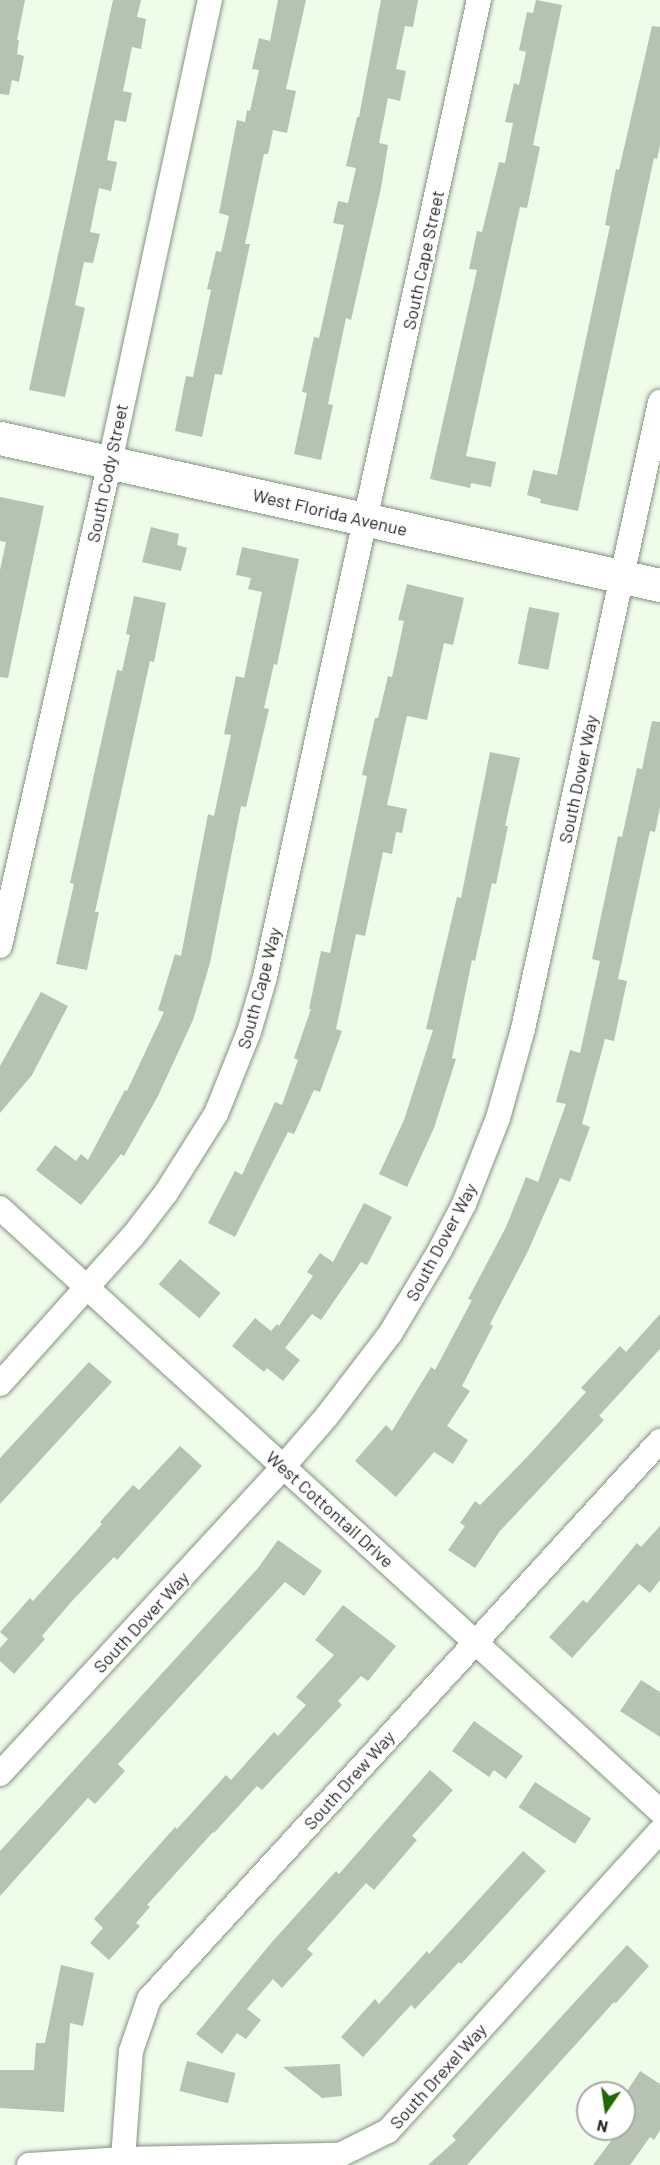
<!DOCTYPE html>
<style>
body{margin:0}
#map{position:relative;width:660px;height:2165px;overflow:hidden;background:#eefce9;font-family:Barlow,sans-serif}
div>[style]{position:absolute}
.building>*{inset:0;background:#b6c3b2;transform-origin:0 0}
.roads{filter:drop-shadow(0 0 2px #859282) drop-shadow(0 0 2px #859282)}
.street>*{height:24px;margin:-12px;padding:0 12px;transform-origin:12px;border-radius:12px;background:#fff}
.secondary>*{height:33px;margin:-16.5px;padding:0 16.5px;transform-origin:16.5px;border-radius:16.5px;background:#fff}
span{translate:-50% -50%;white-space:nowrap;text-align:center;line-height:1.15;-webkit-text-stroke:4.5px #fff;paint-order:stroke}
.street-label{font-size:18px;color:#242a23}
.north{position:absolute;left:576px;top:2081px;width:60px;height:60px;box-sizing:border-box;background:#fff;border:2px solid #a7aaa7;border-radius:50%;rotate:193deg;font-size:16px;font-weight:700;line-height:24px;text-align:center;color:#242a23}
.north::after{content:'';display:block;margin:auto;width:21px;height:27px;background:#236800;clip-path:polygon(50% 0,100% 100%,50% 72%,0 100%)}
</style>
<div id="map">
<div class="building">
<div style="clip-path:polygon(0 0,25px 0,17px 40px,19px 40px,17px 54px,24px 56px,19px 82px,12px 80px,9px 95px,0 94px)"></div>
<div style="clip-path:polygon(113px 0,141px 0,137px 17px,146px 19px,141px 49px,132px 47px,123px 91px,132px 93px,126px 122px,115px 120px,107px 160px,117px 162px,111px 191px,99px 188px,90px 232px,100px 234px,93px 263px,84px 262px,75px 305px,85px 308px,65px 397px,29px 390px)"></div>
<div style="clip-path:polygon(278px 0,306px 0,286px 89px,296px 91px,287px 133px,273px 130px,268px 154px,264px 154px,245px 244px,250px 244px,222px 375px,215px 374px,202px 437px,175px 431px,186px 376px,193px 377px,211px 290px,207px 289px,216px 251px,221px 252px,229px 216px,219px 213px,237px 120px,245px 122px,247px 110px,250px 111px,259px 70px,252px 69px,259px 38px,270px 41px)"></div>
<div style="clip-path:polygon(381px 0,418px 0,413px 27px,405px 26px,396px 69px,406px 71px,400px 101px,388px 98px,379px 143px,388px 145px,381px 188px,351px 320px,346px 318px,328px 404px,333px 405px,321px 460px,294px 454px,307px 393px,302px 392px,314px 337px,319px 338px,344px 225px,333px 223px,338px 201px,348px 203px,356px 168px,346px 166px,357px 117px,359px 117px)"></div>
<div style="clip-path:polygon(536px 0,562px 5px,533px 145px,540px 147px,527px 208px,520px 207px,466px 456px,496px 462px,491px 487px,471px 483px,470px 488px,430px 479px,477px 270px,469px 269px,477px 231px,482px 232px,499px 162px,505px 163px,513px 123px,505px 122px,514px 83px,519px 85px,526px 52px,519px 50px,527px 12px,533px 13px)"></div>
<div style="clip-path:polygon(652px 26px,660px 27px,660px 145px,657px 159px,654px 158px,578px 511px,540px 503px,541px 499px,527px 495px,533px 470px,557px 475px,610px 226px,605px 225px,616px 169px,619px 170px)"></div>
<div style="clip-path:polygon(0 497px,44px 506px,8px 678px,0 677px,0 570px,6px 542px,0 541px)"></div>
<div style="clip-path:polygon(151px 527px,179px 534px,177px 545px,187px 548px,181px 571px,142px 562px)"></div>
<div style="clip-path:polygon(242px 547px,299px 559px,277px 665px,274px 664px,264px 708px,269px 709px,246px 807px,241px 806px,210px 963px,193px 1020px,158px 1096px,124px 1156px,121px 1154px,81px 1205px,36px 1170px,55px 1145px,76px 1161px,81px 1154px,88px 1160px,125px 1090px,127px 1091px,164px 1012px,158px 1010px,175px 954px,181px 956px,208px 814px,214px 816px,231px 735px,224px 734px,236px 676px,244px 678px,262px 592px,248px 589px,251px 578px,236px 575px)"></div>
<div style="clip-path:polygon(407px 584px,464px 598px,453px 645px,444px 643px,427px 720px,407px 716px,387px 805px,407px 809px,402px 833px,396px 832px,392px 854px,383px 852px,365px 936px,356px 934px,336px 1029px,342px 1031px,320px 1092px,314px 1090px,294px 1134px,288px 1132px,235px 1237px,208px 1223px,235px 1171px,242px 1175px,275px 1102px,282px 1105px,298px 1060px,294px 1058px,311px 1009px,309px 1009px,321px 951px,330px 953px,367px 776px,362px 775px,375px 718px,378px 718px,388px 676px,392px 677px,404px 621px,398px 620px)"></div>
<div style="clip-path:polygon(134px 596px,166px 603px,154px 662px,150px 661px,95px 912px,99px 912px,87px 970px,56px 964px,74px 884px,70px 883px,117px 670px,122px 671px,130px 635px,126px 634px)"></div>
<div style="left:529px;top:607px;width:31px;height:58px;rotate:11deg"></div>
<div style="clip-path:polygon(652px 721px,660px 722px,660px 807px,655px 832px,650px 831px,618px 979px,627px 981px,614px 1041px,605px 1039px,582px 1124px,590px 1127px,570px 1182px,560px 1178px,528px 1251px,490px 1324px,493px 1326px,462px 1386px,470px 1391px,447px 1426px,468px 1440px,453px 1464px,434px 1452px,396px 1497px,355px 1461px,386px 1425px,392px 1431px,431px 1367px,435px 1370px,472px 1300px,468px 1299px,506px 1227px,526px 1177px,538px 1182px,566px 1104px,556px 1102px,570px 1050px,580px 1053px,600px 961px,592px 959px,618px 836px,622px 837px,637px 768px,642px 769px)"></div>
<div style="clip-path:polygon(490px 752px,520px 758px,505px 826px,508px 826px,496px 884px,492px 883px,475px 961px,472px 960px,452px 1058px,456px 1059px,434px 1128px,407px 1187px,379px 1174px,404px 1120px,433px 1030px,426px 1029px,457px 897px,461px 898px)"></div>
<div style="clip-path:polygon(41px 992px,68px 1006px,32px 1075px,0 1113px,0 1066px)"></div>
<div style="clip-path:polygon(364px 1203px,392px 1217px,367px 1265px,361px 1262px,321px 1320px,312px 1314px,285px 1348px,300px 1360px,283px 1381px,267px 1368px,264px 1372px,232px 1346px,255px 1318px,271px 1331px,277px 1324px,279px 1326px,313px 1276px,307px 1272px,320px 1253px,333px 1262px)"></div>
<div style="left:180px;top:1259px;width:53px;height:33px;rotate:40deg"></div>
<div style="clip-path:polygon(660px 1314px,660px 1349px,599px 1416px,604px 1420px,500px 1531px,475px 1568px,448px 1550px,465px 1526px,460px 1523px,475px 1501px,480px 1505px,528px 1456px,586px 1392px,581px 1388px,620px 1346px,626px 1352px)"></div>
<div style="clip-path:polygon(89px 1362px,112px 1382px,0 1504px,0 1458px)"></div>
<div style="clip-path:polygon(180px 1446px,202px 1466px,117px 1560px,114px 1557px,72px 1601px,42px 1636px,45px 1639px,14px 1674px,0 1661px,0 1648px,8px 1639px,0 1632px,30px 1598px,33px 1601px,102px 1524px,100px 1522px,133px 1485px,139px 1490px)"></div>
<div style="clip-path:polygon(660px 1526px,660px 1580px,650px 1593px,639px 1584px,572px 1658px,549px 1637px,583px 1600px,587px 1603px,637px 1543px,641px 1547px)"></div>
<div style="clip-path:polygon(278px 1540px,322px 1571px,304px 1596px,285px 1582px,118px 1764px,125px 1771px,95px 1804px,88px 1798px,0 1896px,0 1851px,258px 1568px)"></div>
<div style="clip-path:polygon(343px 1605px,396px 1646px,368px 1681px,361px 1676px,338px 1701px,342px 1705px,262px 1790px,257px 1786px,214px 1833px,213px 1832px,147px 1905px,150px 1907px,136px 1923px,140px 1926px,109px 1960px,90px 1943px,103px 1928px,94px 1919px,175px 1827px,177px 1829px,226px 1775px,231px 1780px,274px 1732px,278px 1736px,306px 1705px,296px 1697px,334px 1655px,315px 1640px)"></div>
<div style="clip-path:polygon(641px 1680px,660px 1692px,660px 1737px,620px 1711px)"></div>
<div style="clip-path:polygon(474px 1721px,523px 1756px,506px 1779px,494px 1770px,489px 1777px,452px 1751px)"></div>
<div style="clip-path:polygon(430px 1770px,453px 1790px,412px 1836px,417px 1840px,374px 1890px,366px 1883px,307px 1949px,313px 1954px,282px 1988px,273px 1979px,247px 2009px,261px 2020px,246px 2039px,237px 2033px,222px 2054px,196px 2034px,272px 1942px,336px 1871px,339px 1874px)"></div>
<div style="left:535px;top:1782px;width:67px;height:30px;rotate:33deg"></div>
<div style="clip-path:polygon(523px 1851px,546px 1871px,461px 1964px,459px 1962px,415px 2009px,411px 2005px,363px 2057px,341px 2037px,375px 1999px,379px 2004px,427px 1951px,429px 1954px)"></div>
<div style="clip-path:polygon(627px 1945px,649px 1966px,616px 2003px,614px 2002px,467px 2165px,428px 2165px,456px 2140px,452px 2136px)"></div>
<div style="clip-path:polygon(61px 1965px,94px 1973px,83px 2026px,70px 2023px,64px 2112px,0 2108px,0 2070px,34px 2070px,36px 2043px,45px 2043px)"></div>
<div style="left:187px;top:2061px;width:50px;height:31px;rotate:14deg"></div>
<div style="clip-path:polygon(340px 2064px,342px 2096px,322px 2098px,283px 2067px)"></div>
<div style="clip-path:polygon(640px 2071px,660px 2084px,660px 2130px,654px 2140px,650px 2137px,630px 2165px,593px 2165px,620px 2129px,624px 2129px,624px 2096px)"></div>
</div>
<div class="roads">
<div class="street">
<div style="left:0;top:946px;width:496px;rotate:-77.2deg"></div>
<div style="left:110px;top:462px;width:473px;rotate:-77.8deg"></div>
<div style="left:0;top:1208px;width:894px;rotate:42.42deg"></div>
<div style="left:0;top:1384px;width:199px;rotate:-48.1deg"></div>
<div style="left:133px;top:1236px;width:54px;rotate:-52.5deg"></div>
<div style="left:166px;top:1193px;width:93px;rotate:-57.7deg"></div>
<div style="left:216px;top:1114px;width:88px;rotate:-68.1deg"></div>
<div style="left:249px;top:1032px;width:57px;rotate:-73.8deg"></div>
<div style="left:265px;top:977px;width:1000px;rotate:-77.65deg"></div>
<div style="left:0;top:1774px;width:418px;rotate:-47.3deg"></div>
<div style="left:283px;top:1467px;width:67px;rotate:-49.2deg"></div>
<div style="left:327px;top:1416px;width:103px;rotate:-52.5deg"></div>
<div style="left:390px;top:1334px;width:98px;rotate:-59.2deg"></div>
<div style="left:440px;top:1250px;width:52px;rotate:-62.4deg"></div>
<div style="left:464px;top:1204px;width:92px;rotate:-68.4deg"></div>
<div style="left:498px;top:1118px;width:92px;rotate:-74.3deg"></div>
<div style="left:523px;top:1029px;width:642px;rotate:-77.67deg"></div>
<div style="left:123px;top:2159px;width:108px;rotate:-85.8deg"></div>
<div style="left:131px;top:2051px;width:55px;rotate:-70.9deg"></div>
<div style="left:149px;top:1999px;width:757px;rotate:-47.52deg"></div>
<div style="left:29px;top:2165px;width:94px;rotate:-3.7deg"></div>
<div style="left:123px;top:2159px;width:217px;rotate:-1.1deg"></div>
<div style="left:340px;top:2155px;width:54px;rotate:-26.6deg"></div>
<div style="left:388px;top:2131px;width:405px;rotate:-47.8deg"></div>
</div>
<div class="secondary">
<div style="left:0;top:438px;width:676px;rotate:12.56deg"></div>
</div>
</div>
<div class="street-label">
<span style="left:423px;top:260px;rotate:-78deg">South Cape Street</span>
<span style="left:107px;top:473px;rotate:-78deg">South Cody Street</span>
<span style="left:330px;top:512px;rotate:13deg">West Florida Avenue</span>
<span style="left:578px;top:779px;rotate:-78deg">South Dover Way</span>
<span style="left:259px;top:988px;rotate:-75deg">South Cape Way</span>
<span style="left:441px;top:1242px;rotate:-62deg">South Dover Way</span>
<span style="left:330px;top:1509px;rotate:42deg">West Cottontail Drive</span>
<span style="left:141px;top:1622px;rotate:-47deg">South Dover Way</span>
<span style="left:349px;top:1780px;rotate:-48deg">South Drew Way</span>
<span style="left:438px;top:2076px;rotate:-48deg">South Drexel Way</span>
</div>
<div class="north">N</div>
</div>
